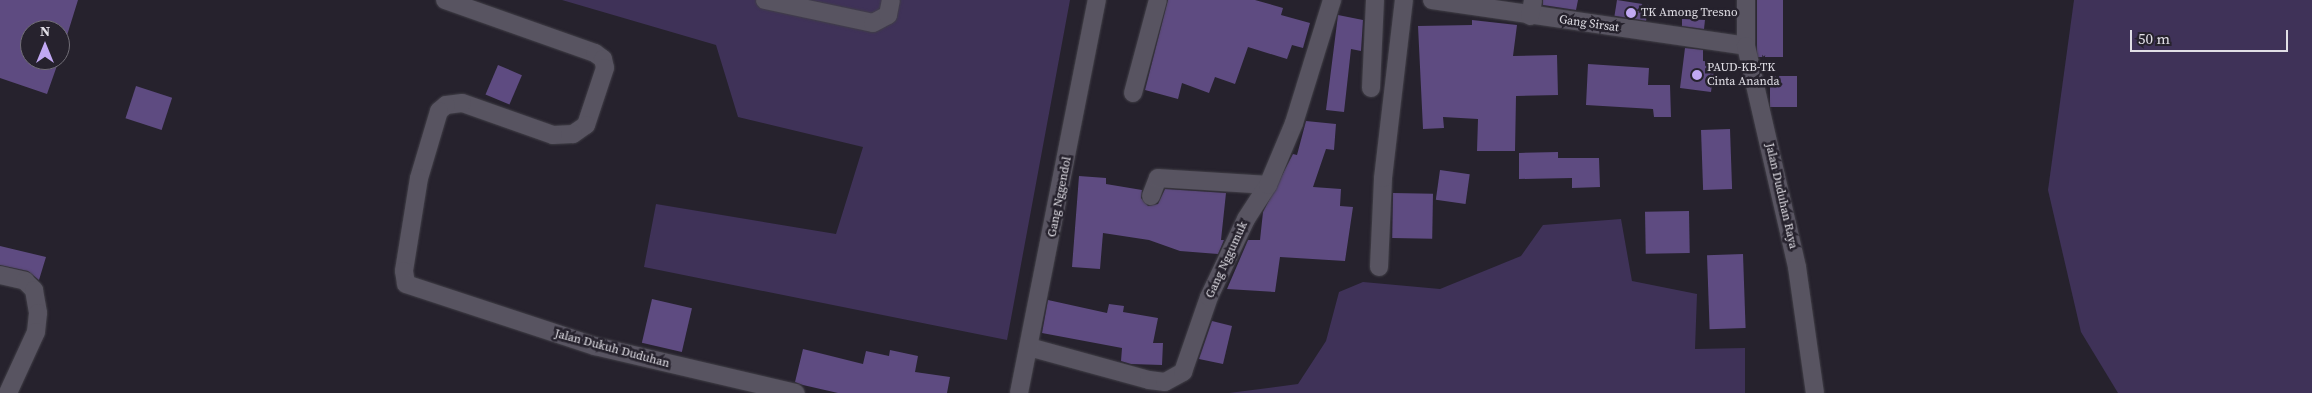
<!DOCTYPE html>
<style>
body{margin:0}
#map{position:relative;width:2312px;height:393px;overflow:hidden;background:#26222d;font-family:"Source Serif 4",serif}
div>[style]{position:absolute}
.green>*{inset:0;background:#3f3258}
.building>*{inset:0;background:#5e4b81;transform-origin:0 0}
.roads{filter:drop-shadow(0 0 1px #413f47) drop-shadow(0 0 1px #413f47)}
.street>*{height:18px;margin:-9px;padding:0 9px;transform-origin:9px;border-radius:9px;background:#585461}
.dots>*{width:14px;height:14px;translate:-50% -50%;box-sizing:border-box;border:2px solid #26222d;border-radius:50%}
span{translate:-50% -50%;white-space:nowrap;text-align:center;line-height:1.15;-webkit-text-stroke:5px #26222d;paint-order:stroke}
.poi-label{font-size:12px;color:#e1dfe6}
.left{translate:0 -50%;text-align:left}
.street-label{font-size:12px;color:#e1dfe6}
.north{position:absolute;left:20px;top:20px;width:50px;height:50px;box-sizing:border-box;background:#26222d;border:1px solid #716e77;border-radius:50%;rotate:0deg;font-size:14px;font-weight:700;line-height:20px;text-align:center;color:#e1dfe6}
.north::after{content:'';display:block;margin:auto;width:18px;height:22px;background:#c1a8f3;clip-path:polygon(50% 0,100% 100%,50% 72%,0 100%)}
.scale{position:absolute;left:2130px;top:30px;width:158px;height:22px;box-sizing:border-box;border:2px solid #e1dfe6;border-top:0;padding-left:6px;font-size:15px;line-height:18px;white-space:nowrap;color:#e1dfe6;-webkit-text-stroke:4px #26222d;paint-order:stroke}
</style>
<div id="map">
<div class="green">
<div style="clip-path:polygon(562px 0,1070px 0,1007px 340px,644px 267px,656px 204px,836px 234px,863px 147px,738px 117px,716px 45px)"></div>
<div style="clip-path:polygon(2074px 0,2312px 0,2312px 393px,2118px 393px,2081px 332px,2048px 190px)"></div>
<div style="clip-path:polygon(1621px 219px,1632px 281px,1697px 294px,1695px 349px,1745px 348px,1745px 393px,1229px 393px,1298px 384px,1326px 341px,1339px 292px,1363px 282px,1440px 289px,1521px 256px,1543px 225px)"></div>
</div>
<div class="building">
<div style="clip-path:polygon(0 0,78px 0,60px 58px,60px 30px,30px 30px,30px 60px,59px 60px,47px 94px,0 78px)"></div>
<div style="clip-path:polygon(1168px 0,1255px 0,1283px 8px,1281px 15px,1310px 23px,1303px 48px,1292px 45px,1287px 59px,1248px 47px,1235px 84px,1215px 77px,1209px 93px,1182px 83px,1178px 99px,1145px 90px)"></div>
<div style="clip-path:polygon(1543px 0,1578px 0,1576px 10px,1543px 5px)"></div>
<div style="left:1617px;top:0;width:32px;height:16px;rotate:9deg"></div>
<div style="left:1757px;top:0;width:26px;height:57px"></div>
<div style="clip-path:polygon(1338px 15px,1363px 20px,1361px 51px,1351px 49px,1344px 112px,1326px 110px)"></div>
<div style="clip-path:polygon(1682px 19px,1705px 20px,1704px 29px,1682px 26px)"></div>
<div style="clip-path:polygon(1472px 20px,1517px 25px,1513px 56px,1557px 55px,1558px 95px,1516px 96px,1515px 151px,1477px 151px,1478px 119px,1443px 117px,1444px 128px,1423px 129px,1418px 26px,1472px 25px)"></div>
<div style="clip-path:polygon(1685px 48px,1703px 50px,1703px 61px,1715px 62px,1711px 92px,1680px 88px)"></div>
<div style="clip-path:polygon(1588px 64px,1649px 68px,1648px 85px,1670px 85px,1671px 117px,1654px 117px,1653px 109px,1586px 105px)"></div>
<div style="left:498px;top:65px;width:26px;height:32px;rotate:23deg"></div>
<div style="left:1770px;top:76px;width:27px;height:31px"></div>
<div style="left:136px;top:86px;width:38px;height:34px;rotate:18deg"></div>
<div style="clip-path:polygon(1306px 121px,1336px 124px,1334px 150px,1326px 149px,1313px 187px,1341px 189px,1340px 206px,1353px 207px,1345px 261px,1280px 257px,1275px 292px,1227px 289px,1248px 240px,1260px 240px,1263px 212px,1293px 154px,1297px 155px)"></div>
<div style="left:1730px;top:129px;width:60px;height:29px;rotate:88deg"></div>
<div style="clip-path:polygon(1558px 152px,1558px 158px,1599px 158px,1600px 187px,1572px 188px,1572px 178px,1519px 179px,1519px 153px)"></div>
<div style="left:1440px;top:170px;width:30px;height:30px;rotate:8deg"></div>
<div style="clip-path:polygon(1079px 176px,1106px 178px,1106px 184px,1142px 190px,1141px 198px,1148px 206px,1158px 204px,1165px 189px,1226px 193px,1221px 240px,1224px 240px,1218px 254px,1180px 251px,1149px 240px,1103px 233px,1100px 269px,1072px 267px)"></div>
<div style="left:1393px;top:193px;width:40px;height:45px;rotate:1deg"></div>
<div style="left:1689px;top:211px;width:42px;height:44px;rotate:89deg"></div>
<div style="clip-path:polygon(0 246px,46px 257px,39px 280px,28px 271px,0 265px)"></div>
<div style="left:1743px;top:254px;width:74px;height:36px;rotate:88deg"></div>
<div style="left:652px;top:299px;width:41px;height:45px;rotate:13deg"></div>
<div style="clip-path:polygon(1048px 300px,1107px 313px,1109px 304px,1124px 306px,1123px 312px,1158px 318px,1153px 343px,1163px 343px,1162px 365px,1131px 364px,1121px 361px,1122px 348px,1042px 333px)"></div>
<div style="clip-path:polygon(1212px 321px,1232px 326px,1223px 364px,1199px 359px)"></div>
<div style="clip-path:polygon(803px 349px,863px 364px,866px 351px,889px 356px,890px 350px,918px 356px,915px 372px,950px 377px,947px 393px,838px 393px,803px 385px,795px 382px)"></div>
</div>
<div class="roads">
<div class="street">
<div style="left:445px;top:0;width:159px;rotate:19.5deg"></div>
<div style="left:595px;top:53px;width:10px;rotate:37deg"></div>
<div style="left:603px;top:59px;width:9px;rotate:77deg"></div>
<div style="left:605px;top:68px;width:60px;rotate:108.4deg"></div>
<div style="left:586px;top:125px;width:16px;rotate:145deg"></div>
<div style="left:573px;top:134px;width:20px;rotate:177deg"></div>
<div style="left:553px;top:135px;width:96px;rotate:-160.6deg"></div>
<div style="left:462px;top:103px;width:16px;rotate:173deg"></div>
<div style="left:446px;top:105px;width:9px;rotate:139deg"></div>
<div style="left:439px;top:111px;width:70px;rotate:106.6deg"></div>
<div style="left:419px;top:178px;width:94px;rotate:99.2deg"></div>
<div style="left:404px;top:271px;width:13px;rotate:81deg"></div>
<div style="left:406px;top:284px;width:199px;rotate:18.2deg"></div>
<div style="left:595px;top:346px;width:206px;rotate:13.2deg"></div>
<div style="left:765px;top:0;width:110px;rotate:12deg"></div>
<div style="left:873px;top:23px;width:17px;rotate:-28deg"></div>
<div style="left:888px;top:15px;width:15px;rotate:-79deg"></div>
<div style="left:1432px;top:0;width:317px;rotate:8.3deg"></div>
<div style="left:1746px;top:0;width:46px;rotate:90deg"></div>
<div style="left:1746px;top:46px;width:227px;rotate:77deg"></div>
<div style="left:1797px;top:267px;width:127px;rotate:81.9deg"></div>
<div style="left:1530px;top:16px;width:16px;rotate:-79deg"></div>
<div style="left:1371px;top:88px;width:88px;rotate:-87.4deg"></div>
<div style="left:1133px;top:93px;width:96px;rotate:-75deg"></div>
<div style="left:1151px;top:196px;width:19px;rotate:-69deg"></div>
<div style="left:1158px;top:178px;width:110px;rotate:3.6deg"></div>
<div style="left:1379px;top:267px;width:89px;rotate:-87.4deg"></div>
<div style="left:1383px;top:178px;width:179px;rotate:-83.3deg"></div>
<div style="left:0;top:275px;width:26px;rotate:13deg"></div>
<div style="left:25px;top:281px;width:13px;rotate:45deg"></div>
<div style="left:34px;top:290px;width:23px;rotate:80deg"></div>
<div style="left:38px;top:313px;width:19px;rotate:96deg"></div>
<div style="left:36px;top:332px;width:67px;rotate:114.7deg"></div>
<div style="left:1029px;top:347px;width:124px;rotate:15.4deg"></div>
<div style="left:1149px;top:380px;width:16px;rotate:7deg"></div>
<div style="left:1165px;top:382px;width:21px;rotate:-29deg"></div>
<div style="left:1183px;top:372px;width:79px;rotate:-70.9deg"></div>
<div style="left:1209px;top:297px;width:86px;rotate:-64.6deg"></div>
<div style="left:1246px;top:219px;width:40px;rotate:-57.1deg"></div>
<div style="left:1268px;top:185px;width:67px;rotate:-67.2deg"></div>
<div style="left:1294px;top:123px;width:129px;rotate:-72.8deg"></div>
<div style="left:1019px;top:393px;width:401px;rotate:-78.8deg"></div>
</div>
</div>
<div class="dots">
<div style="left:1631px;top:13px;background:#c1a8f3"></div>
<div style="left:1697px;top:75px;background:#c1a8f3"></div>
</div>
<div class="poi-label">
<span class="left" style="left:1641px;top:13px">TK Among Tresno</span>
<span class="left" style="left:1707px;top:75px">PAUD-KB-TK<br>Cinta Ananda</span>
</div>
<div class="street-label">
<span style="left:1589px;top:24px;rotate:8deg">Gang Sirsat</span>
<span style="left:1781px;top:196px;rotate:77deg">Jalan Duduhan Raya</span>
<span style="left:1060px;top:197px;rotate:-79deg">Gang Nggendol</span>
<span style="left:1227px;top:260px;rotate:-65deg">Gang Nggumuk</span>
<span style="left:612px;top:349px;rotate:15deg">Jalan Dukuh Duduhan</span>
</div>
<div class="north">N</div>
<div class="scale">50 m</div>
</div>
